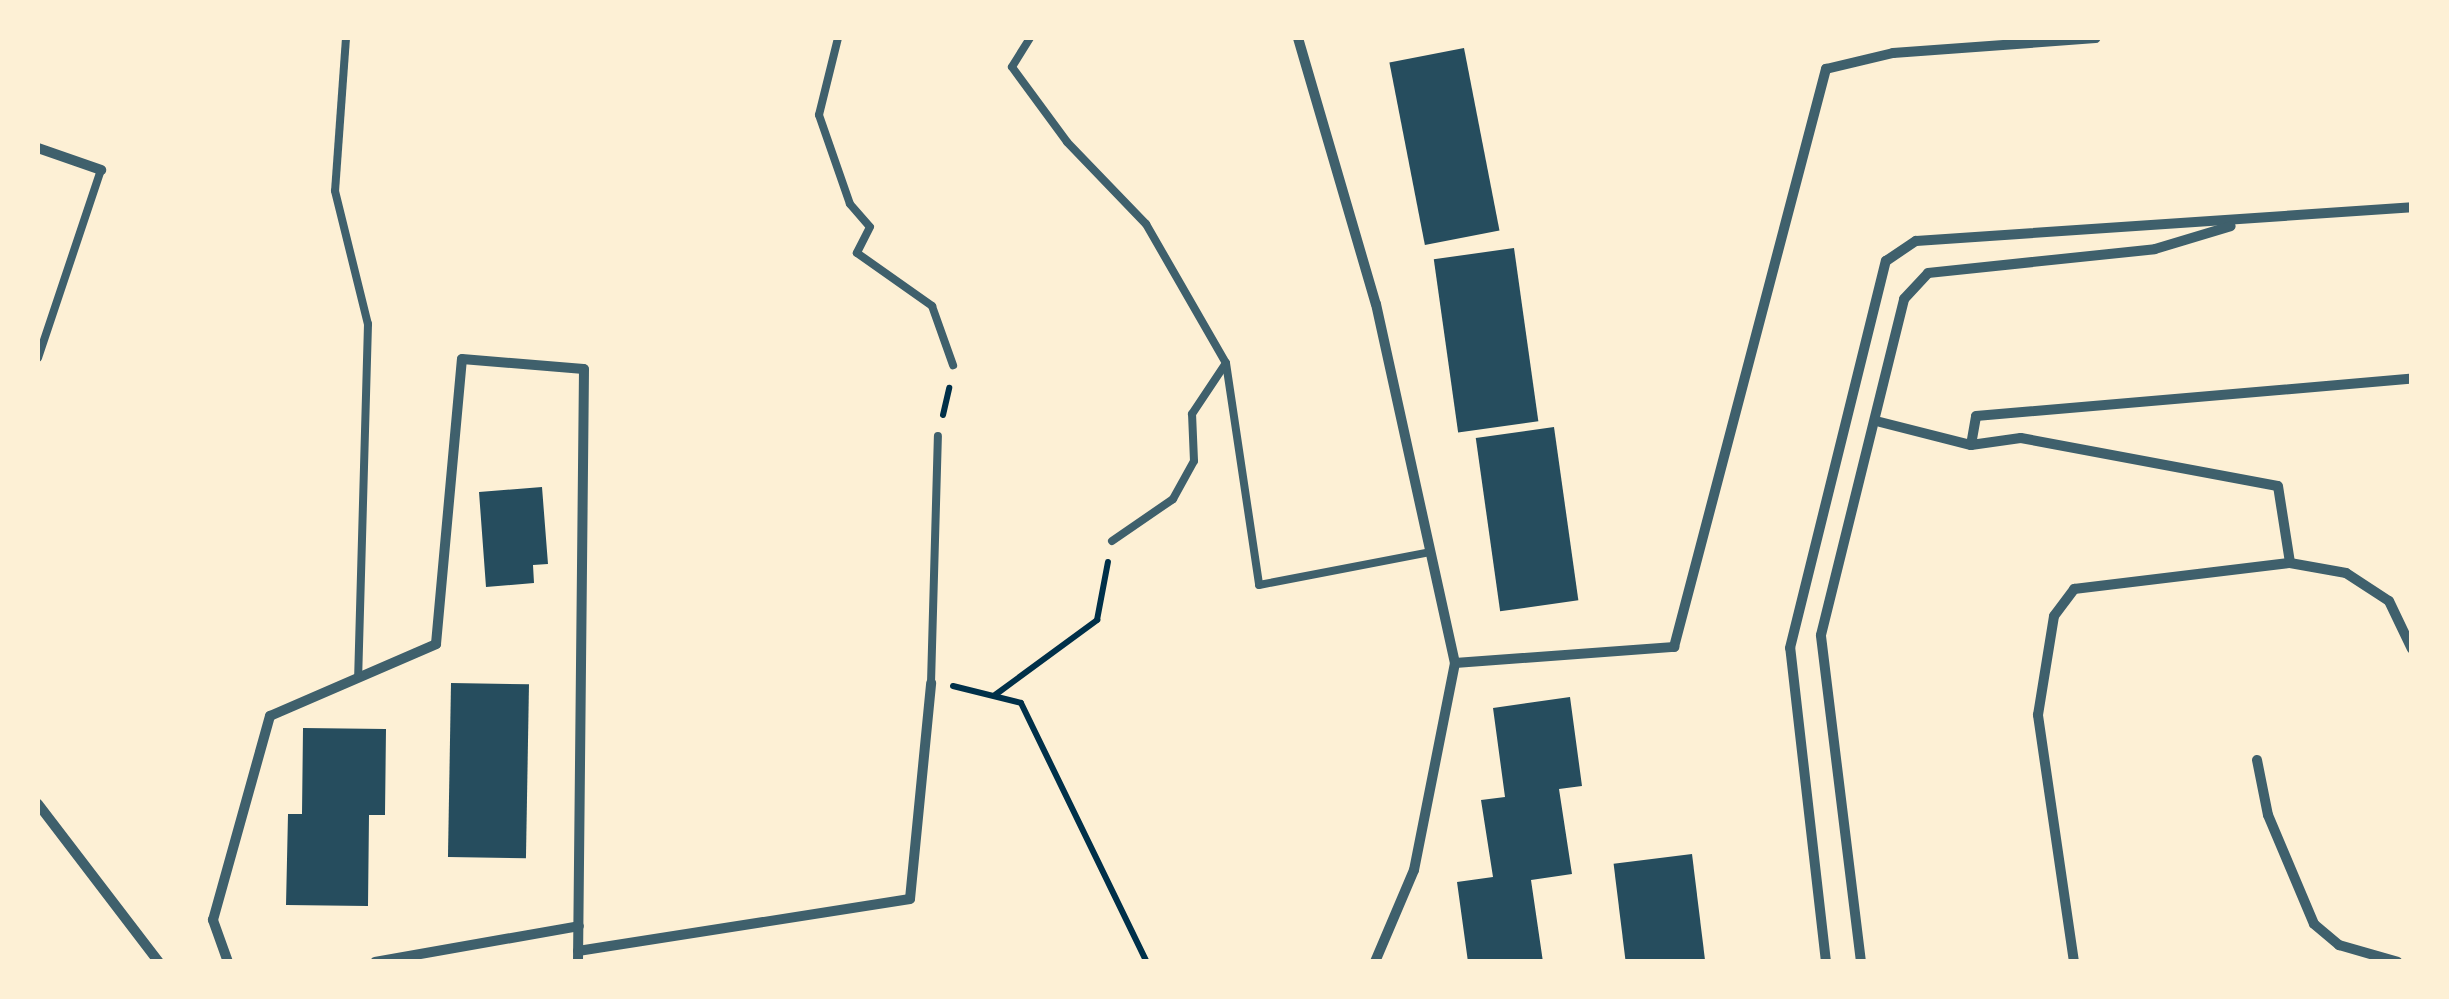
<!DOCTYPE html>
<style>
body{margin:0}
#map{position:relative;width:2449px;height:999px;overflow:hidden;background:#fdf0d5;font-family:"Alegreya Sans",sans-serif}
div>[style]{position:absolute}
.building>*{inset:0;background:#264d5e;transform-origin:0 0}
.path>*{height:6px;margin:-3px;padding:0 3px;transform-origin:3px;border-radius:3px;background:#003049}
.service>*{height:8px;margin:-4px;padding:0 4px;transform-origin:4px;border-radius:4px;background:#3f606c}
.minor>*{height:10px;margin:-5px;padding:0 5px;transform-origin:5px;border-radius:5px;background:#3f606c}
span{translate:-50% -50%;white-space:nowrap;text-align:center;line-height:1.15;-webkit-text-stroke:10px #fdf0d5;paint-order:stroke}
.frame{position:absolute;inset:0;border:40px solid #fdf0d5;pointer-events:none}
</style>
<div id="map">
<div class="building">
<div style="left:1464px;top:48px;width:186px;height:76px;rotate:79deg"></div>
<div style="left:1514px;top:248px;width:175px;height:81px;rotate:82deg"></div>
<div style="left:1554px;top:427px;width:175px;height:79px;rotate:82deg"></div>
<div style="clip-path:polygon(542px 487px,548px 564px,533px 565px,534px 583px,486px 587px,479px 492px)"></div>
<div style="left:451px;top:683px;width:78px;height:174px;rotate:1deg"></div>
<div style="clip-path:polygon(1570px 697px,1582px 786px,1559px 789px,1572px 874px,1531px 880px,1543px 962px,1468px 962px,1457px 882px,1493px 877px,1481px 800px,1505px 797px,1493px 708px)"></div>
<div style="clip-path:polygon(303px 728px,386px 729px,385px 815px,369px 815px,368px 906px,286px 905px,288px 814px,302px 814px)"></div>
<div style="left:1692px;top:854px;width:109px;height:79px;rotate:83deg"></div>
</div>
<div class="path">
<div style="left:943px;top:415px;width:28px;rotate:-77deg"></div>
<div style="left:953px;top:686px;width:70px;rotate:14deg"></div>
<div style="left:1021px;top:703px;width:288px;rotate:64.1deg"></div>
<div style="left:995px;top:695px;width:127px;rotate:-36.3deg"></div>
<div style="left:1097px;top:620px;width:59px;rotate:-79.3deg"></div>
</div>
<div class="service">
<div style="left:346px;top:38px;width:153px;rotate:94.1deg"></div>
<div style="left:335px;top:191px;width:137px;rotate:76.1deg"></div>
<div style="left:368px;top:324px;width:354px;rotate:91.6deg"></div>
<div style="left:838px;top:38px;width:79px;rotate:103.9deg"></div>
<div style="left:819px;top:115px;width:94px;rotate:70.8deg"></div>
<div style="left:850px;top:204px;width:30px;rotate:49deg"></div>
<div style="left:870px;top:227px;width:29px;rotate:117deg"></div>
<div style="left:857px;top:253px;width:92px;rotate:35.2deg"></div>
<div style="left:932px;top:306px;width:63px;rotate:70.4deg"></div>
<div style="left:1030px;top:38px;width:34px;rotate:122deg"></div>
<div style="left:1012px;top:67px;width:93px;rotate:53.7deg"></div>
<div style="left:1067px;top:142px;width:114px;rotate:46.1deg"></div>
<div style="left:1146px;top:224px;width:160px;rotate:60.1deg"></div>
<div style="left:1226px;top:363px;width:224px;rotate:81.5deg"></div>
<div style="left:1259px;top:585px;width:174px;rotate:-10.9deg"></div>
<div style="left:38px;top:358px;width:198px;rotate:-71.5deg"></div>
<div style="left:1112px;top:541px;width:74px;rotate:-34.5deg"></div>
<div style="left:1173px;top:499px;width:43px;rotate:-61.1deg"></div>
<div style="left:1194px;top:461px;width:47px;rotate:-92.4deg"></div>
<div style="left:1192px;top:414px;width:61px;rotate:-56.3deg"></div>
<div style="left:931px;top:683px;width:247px;rotate:-88.4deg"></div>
</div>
<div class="minor">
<div style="left:1298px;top:38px;width:277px;rotate:73.7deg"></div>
<div style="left:1376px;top:304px;width:368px;rotate:77.6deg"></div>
<div style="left:1455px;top:663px;width:211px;rotate:101.2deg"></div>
<div style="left:1414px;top:870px;width:100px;rotate:113deg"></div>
<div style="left:38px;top:148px;width:67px;rotate:19.2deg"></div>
<div style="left:1880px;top:422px;width:94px;rotate:14.2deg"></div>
<div style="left:1971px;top:445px;width:50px;rotate:-8deg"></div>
<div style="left:2021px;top:438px;width:261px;rotate:10.6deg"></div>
<div style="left:2278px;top:486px;width:78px;rotate:81.1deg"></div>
<div style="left:1971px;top:445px;width:29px;rotate:-80deg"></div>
<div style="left:1976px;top:416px;width:438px;rotate:-4.9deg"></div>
<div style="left:1455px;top:663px;width:220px;rotate:-4.2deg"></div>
<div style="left:1674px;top:647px;width:598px;rotate:-75.27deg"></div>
<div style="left:1826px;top:69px;width:69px;rotate:-13.4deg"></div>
<div style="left:1893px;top:53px;width:203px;rotate:-4.2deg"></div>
<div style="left:2257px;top:760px;width:56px;rotate:78.7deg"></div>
<div style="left:2268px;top:815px;width:118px;rotate:67.1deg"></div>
<div style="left:2314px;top:924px;width:33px;rotate:40deg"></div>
<div style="left:2339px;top:945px;width:61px;rotate:16.1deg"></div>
<div style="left:38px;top:804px;width:199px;rotate:52.6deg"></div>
<div style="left:578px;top:951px;width:336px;rotate:-8.9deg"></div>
<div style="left:910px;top:899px;width:217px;rotate:-84.4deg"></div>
<div style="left:228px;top:962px;width:45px;rotate:-109.7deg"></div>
<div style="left:213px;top:920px;width:212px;rotate:-74.4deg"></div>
<div style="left:270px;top:716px;width:181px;rotate:-23.4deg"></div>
<div style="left:436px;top:644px;width:286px;rotate:-84.8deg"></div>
<div style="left:462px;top:359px;width:122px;rotate:4.7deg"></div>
<div style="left:584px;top:369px;width:593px;rotate:90.58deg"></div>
<div style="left:375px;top:962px;width:207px;rotate:-10deg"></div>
<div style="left:1826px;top:962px;width:316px;rotate:-96.5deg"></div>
<div style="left:1790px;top:648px;width:399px;rotate:-76.1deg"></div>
<div style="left:1886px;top:261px;width:36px;rotate:-34deg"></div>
<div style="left:1916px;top:241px;width:497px;rotate:-3.9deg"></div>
<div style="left:1861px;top:962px;width:329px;rotate:-97deg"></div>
<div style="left:1821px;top:635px;width:346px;rotate:-76.1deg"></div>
<div style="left:1904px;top:299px;width:35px;rotate:-47deg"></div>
<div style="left:1928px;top:273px;width:228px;rotate:-6deg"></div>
<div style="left:2155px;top:249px;width:79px;rotate:-16.8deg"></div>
<div style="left:2074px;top:962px;width:250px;rotate:-98.3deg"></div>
<div style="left:2038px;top:715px;width:100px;rotate:-80.8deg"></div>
<div style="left:2054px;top:616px;width:34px;rotate:-53deg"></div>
<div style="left:2074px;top:589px;width:218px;rotate:-6.9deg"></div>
<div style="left:2290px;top:563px;width:57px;rotate:10.1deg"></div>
<div style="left:2346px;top:573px;width:51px;rotate:33.1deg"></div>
<div style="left:2389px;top:601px;width:53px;rotate:64.4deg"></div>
</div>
<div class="frame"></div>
</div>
